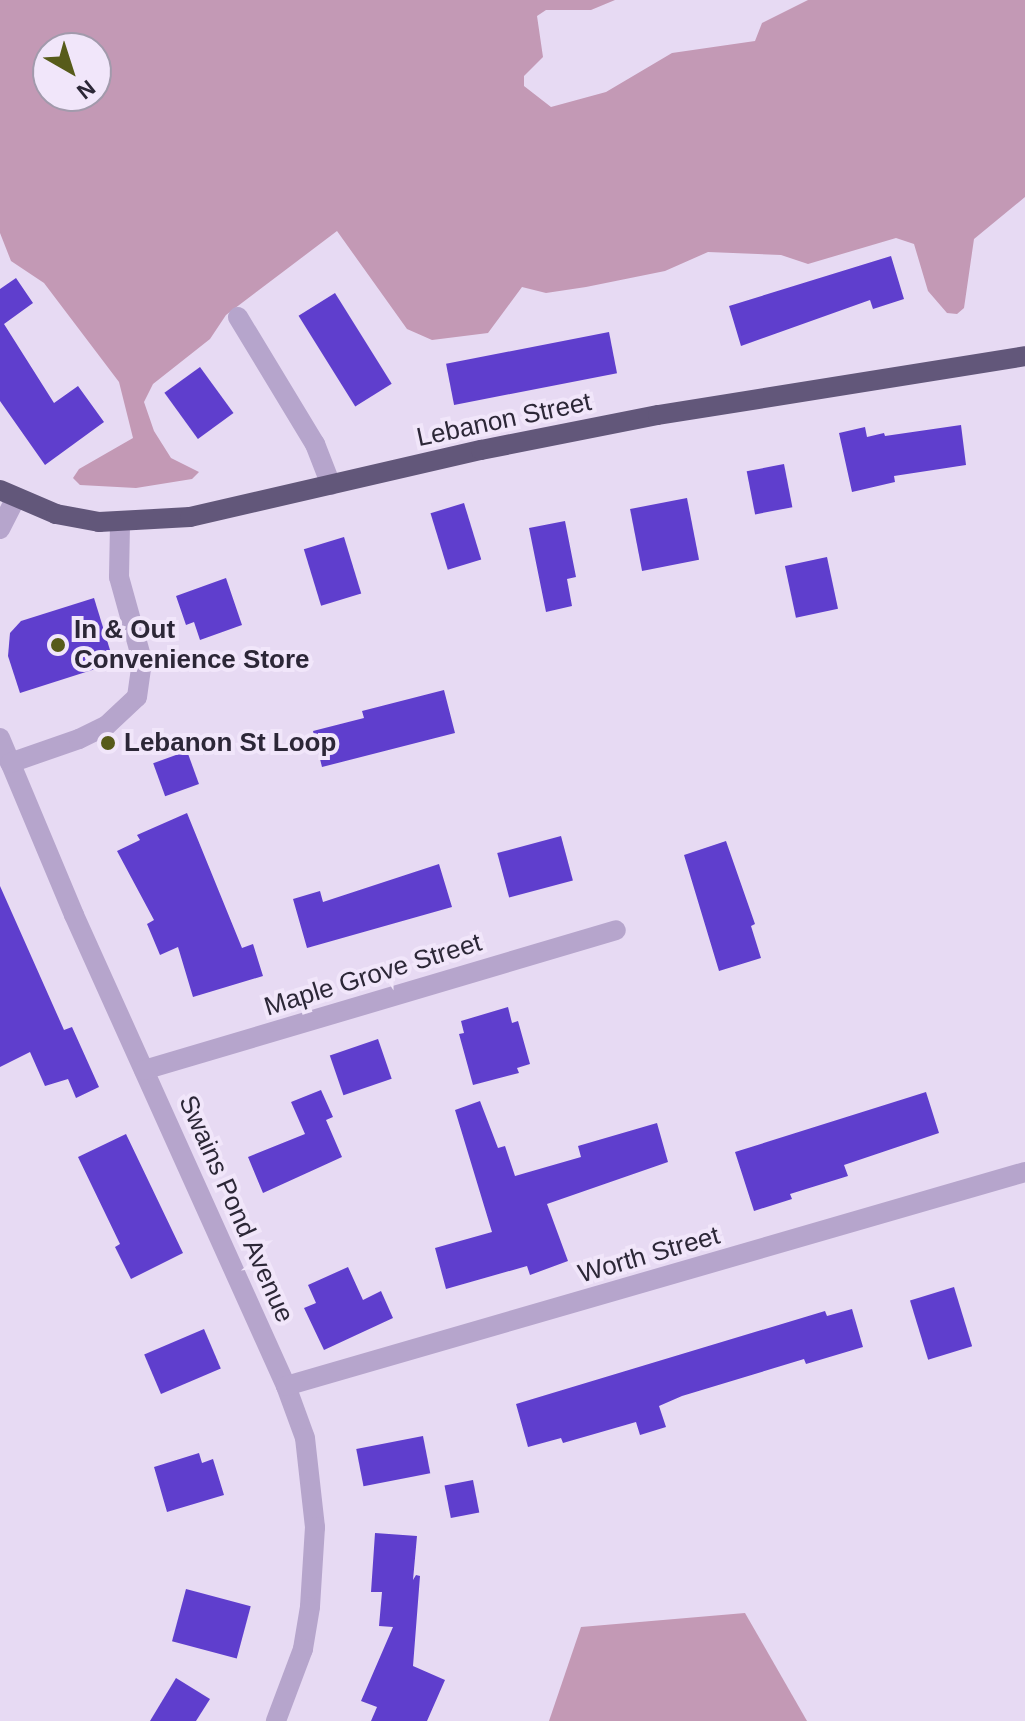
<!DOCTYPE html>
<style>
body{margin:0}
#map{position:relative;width:1025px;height:1721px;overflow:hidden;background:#e7daf3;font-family:Arial,sans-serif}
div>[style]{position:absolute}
.green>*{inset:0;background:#c399b5}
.building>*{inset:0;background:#5f3ecd;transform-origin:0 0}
.minor>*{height:20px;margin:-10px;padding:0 10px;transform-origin:10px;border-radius:10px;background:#b6a5cc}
.major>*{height:20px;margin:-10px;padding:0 10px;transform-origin:10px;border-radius:10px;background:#62577a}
.dots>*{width:22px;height:22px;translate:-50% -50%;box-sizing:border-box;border:4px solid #f1e6fa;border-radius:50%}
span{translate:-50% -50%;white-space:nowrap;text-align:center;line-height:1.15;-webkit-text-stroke:8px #f1e6fa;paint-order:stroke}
.street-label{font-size:26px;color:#2c2737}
.poi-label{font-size:26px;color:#2c2737;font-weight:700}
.left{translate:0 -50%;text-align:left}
.north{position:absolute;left:32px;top:32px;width:80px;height:80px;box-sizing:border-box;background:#f1e6fa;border:2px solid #a29aac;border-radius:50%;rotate:141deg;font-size:22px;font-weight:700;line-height:32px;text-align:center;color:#2c2737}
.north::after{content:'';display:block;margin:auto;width:28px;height:36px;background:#575b1a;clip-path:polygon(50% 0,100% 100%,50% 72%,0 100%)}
</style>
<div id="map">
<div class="green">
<div style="clip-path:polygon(evenodd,0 0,615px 0,591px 10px,546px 10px,537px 16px,543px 57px,524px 76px,524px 86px,551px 107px,606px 92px,672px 53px,755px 41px,762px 23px,808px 0,1025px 0,1025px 197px,974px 239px,964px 308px,957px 314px,947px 313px,928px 291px,914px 244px,896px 238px,808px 264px,781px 255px,708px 252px,665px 271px,586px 287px,546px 293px,522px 287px,488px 333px,432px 340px,407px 329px,337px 231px,226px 315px,210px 339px,153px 384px,144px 402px,154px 431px,171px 458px,199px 472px,192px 479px,136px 488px,80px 485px,73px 478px,79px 469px,133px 438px,119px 382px,44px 283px,11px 261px,0 233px,0 0,48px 48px,96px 48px,96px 96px,48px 96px,48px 48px)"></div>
<div style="clip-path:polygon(745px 1613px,807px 1721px,549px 1721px,581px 1627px)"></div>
</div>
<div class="building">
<div style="clip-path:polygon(891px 256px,904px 299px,873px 309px,870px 300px,741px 346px,729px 306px)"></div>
<div style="clip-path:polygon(16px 278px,33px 303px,4px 324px,54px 403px,78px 386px,104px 422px,45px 465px,0 401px,0 289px)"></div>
<div style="left:335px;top:293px;width:107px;height:43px;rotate:58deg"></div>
<div style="left:609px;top:332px;width:42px;height:166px;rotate:79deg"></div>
<div style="left:200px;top:367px;width:57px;height:44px;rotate:54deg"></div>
<div style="clip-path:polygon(961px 425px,966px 465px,894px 476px,895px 482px,852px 492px,839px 433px,865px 427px,867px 437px,884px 433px,885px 436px)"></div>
<div style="left:784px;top:464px;width:44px;height:38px;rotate:79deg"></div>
<div style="left:687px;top:498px;width:63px;height:58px;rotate:79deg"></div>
<div style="left:464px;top:503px;width:59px;height:35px;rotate:73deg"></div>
<div style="clip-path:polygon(565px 521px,576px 577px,567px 579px,572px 606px,546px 612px,529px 528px)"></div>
<div style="left:344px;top:537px;width:59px;height:42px;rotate:73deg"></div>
<div style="left:827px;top:557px;width:53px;height:43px;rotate:78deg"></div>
<div style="clip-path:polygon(226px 578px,242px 625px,200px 640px,194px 622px,186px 625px,176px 596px)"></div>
<div style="clip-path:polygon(94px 598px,114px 663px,20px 693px,8px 656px,10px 633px,21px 621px)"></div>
<div style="clip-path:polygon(444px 690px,455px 733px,322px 767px,313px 731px,364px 718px,362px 711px)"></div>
<div style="left:187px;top:751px;width:35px;height:36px;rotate:70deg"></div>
<div style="clip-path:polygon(187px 813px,242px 948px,253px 944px,263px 976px,193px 997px,178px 947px,160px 955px,147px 924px,154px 920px,117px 851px,140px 840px,137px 835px)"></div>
<div style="left:561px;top:836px;width:46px;height:66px;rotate:75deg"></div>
<div style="clip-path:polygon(726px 841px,755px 924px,751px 926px,761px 958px,719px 971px,684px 855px)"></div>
<div style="clip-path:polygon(439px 864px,452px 907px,307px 948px,293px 899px,320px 891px,323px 902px)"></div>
<div style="clip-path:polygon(0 886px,64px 1030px,72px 1027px,99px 1087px,76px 1098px,68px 1079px,45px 1086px,30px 1052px,0 1067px)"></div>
<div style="clip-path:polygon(508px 1007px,512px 1023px,518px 1021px,530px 1064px,517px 1068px,519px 1073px,473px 1085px,459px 1034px,464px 1033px,461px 1021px)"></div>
<div style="left:378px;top:1039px;width:42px;height:51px;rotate:71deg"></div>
<div style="clip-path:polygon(321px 1090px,333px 1117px,326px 1120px,342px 1157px,263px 1193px,248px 1157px,305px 1134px,291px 1102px)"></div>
<div style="clip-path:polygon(926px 1092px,939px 1133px,844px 1165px,848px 1176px,790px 1194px,792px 1199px,754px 1211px,735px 1152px)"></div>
<div style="clip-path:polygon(480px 1101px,498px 1148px,505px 1146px,515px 1176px,581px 1157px,578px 1146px,657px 1123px,668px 1162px,547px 1204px,568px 1261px,530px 1275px,527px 1266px,446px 1289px,435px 1248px,492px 1232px,455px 1110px)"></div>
<div style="clip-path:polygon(126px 1134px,183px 1253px,131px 1279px,115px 1247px,120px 1244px,78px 1157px)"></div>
<div style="clip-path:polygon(348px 1267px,363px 1300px,381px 1291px,393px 1318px,324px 1350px,304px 1308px,316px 1303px,308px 1285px)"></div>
<div style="left:954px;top:1287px;width:62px;height:46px;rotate:73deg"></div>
<div style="clip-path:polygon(852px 1309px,863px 1347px,806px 1364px,804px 1359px,682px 1396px,659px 1406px,666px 1427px,640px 1435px,636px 1422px,563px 1443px,561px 1438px,528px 1447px,516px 1404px,825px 1311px,827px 1316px)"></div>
<div style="left:204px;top:1329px;width:43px;height:65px;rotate:67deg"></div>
<div style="left:423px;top:1436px;width:38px;height:68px;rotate:79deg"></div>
<div style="clip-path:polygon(199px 1453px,202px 1463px,213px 1459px,224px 1495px,167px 1512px,154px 1467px)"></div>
<div style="left:473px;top:1480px;width:33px;height:29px;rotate:79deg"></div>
<div style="clip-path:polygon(375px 1533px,417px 1536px,413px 1580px,416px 1575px,420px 1576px,413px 1666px,445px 1680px,427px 1721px,371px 1721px,377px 1707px,361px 1701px,393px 1627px,379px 1626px,382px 1592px,371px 1592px)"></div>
<div style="left:186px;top:1589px;width:67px;height:54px;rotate:15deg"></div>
<div style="clip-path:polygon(176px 1678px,210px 1699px,196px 1721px,150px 1721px)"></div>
</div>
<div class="minor">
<div style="left:238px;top:317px;width:149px;rotate:58.8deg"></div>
<div style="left:315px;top:444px;width:44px;rotate:68.7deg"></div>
<div style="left:0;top:529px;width:34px;rotate:-63deg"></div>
<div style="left:0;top:738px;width:192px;rotate:67.3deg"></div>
<div style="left:74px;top:915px;width:517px;rotate:65.77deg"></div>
<div style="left:286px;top:1386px;width:55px;rotate:69.9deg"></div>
<div style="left:305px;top:1438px;width:90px;rotate:83.6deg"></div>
<div style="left:315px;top:1527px;width:80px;rotate:93.6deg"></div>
<div style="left:310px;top:1607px;width:43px;rotate:99.5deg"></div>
<div style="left:303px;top:1649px;width:77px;rotate:110.6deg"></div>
<div style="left:10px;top:763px;width:73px;rotate:-19.2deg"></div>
<div style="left:79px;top:739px;width:30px;rotate:-26deg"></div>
<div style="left:106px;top:726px;width:42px;rotate:-43.1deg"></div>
<div style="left:137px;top:697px;width:37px;rotate:-82deg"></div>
<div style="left:142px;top:660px;width:86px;rotate:-105.5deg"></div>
<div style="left:119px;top:577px;width:54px;rotate:-88.9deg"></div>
<div style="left:144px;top:1070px;width:492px;rotate:-16.5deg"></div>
<div style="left:286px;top:1386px;width:769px;rotate:-16.15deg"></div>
</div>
<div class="major">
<div style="left:0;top:490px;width:61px;rotate:23.2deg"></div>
<div style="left:56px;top:514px;width:44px;rotate:10.5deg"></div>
<div style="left:99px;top:522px;width:91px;rotate:-3.1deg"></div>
<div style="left:190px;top:517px;width:299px;rotate:-13deg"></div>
<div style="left:481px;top:450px;width:180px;rotate:-11.2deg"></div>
<div style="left:658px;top:415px;width:372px;rotate:-9.1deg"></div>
</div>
<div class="dots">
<div style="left:58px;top:645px;background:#575b1a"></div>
<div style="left:108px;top:743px;background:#575b1a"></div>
</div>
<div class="street-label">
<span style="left:504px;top:420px;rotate:-12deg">Lebanon Street</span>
<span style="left:373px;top:975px;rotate:-17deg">Maple Grove Street</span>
<span style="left:236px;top:1209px;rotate:66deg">Swains Pond Avenue</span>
<span style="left:649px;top:1255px;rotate:-16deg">Worth Street</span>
</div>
<div class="poi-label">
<span class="left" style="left:74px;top:645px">In &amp; Out<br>Convenience Store</span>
<span class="left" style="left:124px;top:743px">Lebanon St Loop</span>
</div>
<div class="north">N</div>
</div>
